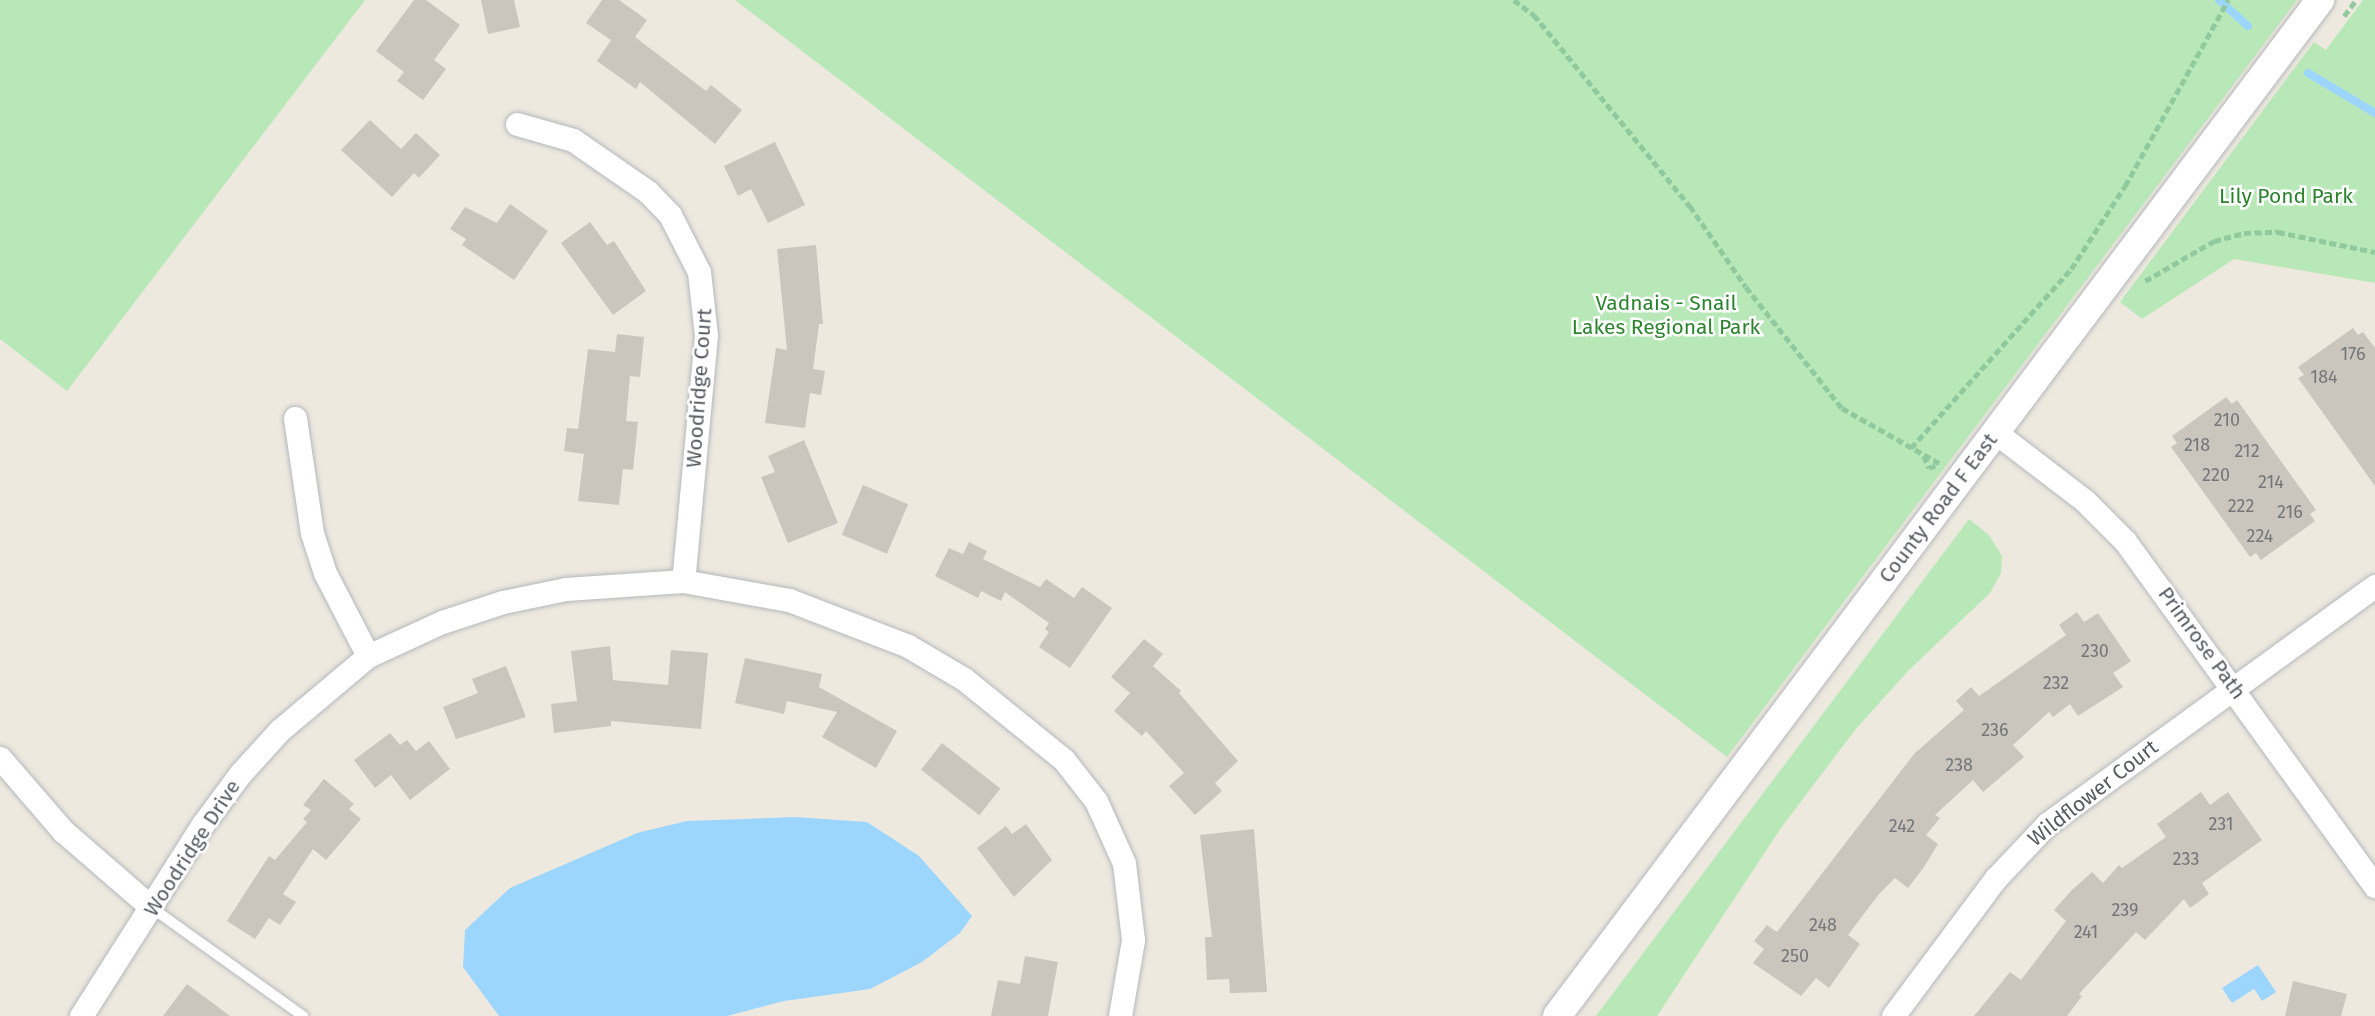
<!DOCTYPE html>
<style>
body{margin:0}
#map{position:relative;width:2375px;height:1016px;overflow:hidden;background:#ede9df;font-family:"Fira Sans",sans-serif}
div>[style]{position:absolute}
.green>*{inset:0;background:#b9e8b8}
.water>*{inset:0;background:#9cd6ff}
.stream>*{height:8px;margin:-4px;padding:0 4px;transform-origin:4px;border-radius:4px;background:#9cd6ff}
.building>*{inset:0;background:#cac6be;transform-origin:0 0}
.path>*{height:4.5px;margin-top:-2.25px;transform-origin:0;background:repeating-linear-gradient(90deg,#91c99f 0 7px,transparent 0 10.5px)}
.roads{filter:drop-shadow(0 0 2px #b5b8bd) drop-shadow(0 0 2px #b5b8bd)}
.service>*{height:10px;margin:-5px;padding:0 5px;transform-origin:5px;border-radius:5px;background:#fff}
.minor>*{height:23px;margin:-11.5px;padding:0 11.5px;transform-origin:11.5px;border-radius:11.5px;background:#fff}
.tertiary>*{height:28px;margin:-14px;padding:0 14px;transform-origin:14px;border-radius:14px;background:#fff}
span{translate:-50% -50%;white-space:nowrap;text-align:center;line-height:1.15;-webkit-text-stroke:5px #fff;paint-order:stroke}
.number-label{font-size:18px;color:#747679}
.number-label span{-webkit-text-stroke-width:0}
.park-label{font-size:21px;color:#2c852e}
.street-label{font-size:21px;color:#585c62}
</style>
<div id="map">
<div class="green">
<div style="clip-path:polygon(0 0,365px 0,67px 391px,0 339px)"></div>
<div style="clip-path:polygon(735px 0,2297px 0,1727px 757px)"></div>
<div style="clip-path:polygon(2363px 0,2375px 0,2375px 283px,2234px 259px,2142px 319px,2120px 302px,2314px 42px,2326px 50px)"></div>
<div style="clip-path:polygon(1969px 519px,1989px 535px,2002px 556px,2001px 573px,1990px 593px,1908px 671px,1855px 730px,1781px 828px,1657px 1016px,1596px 1016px)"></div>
</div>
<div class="water">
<div style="clip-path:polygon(795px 817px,867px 822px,919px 856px,972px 916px,960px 933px,922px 962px,870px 989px,784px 1001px,727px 1016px,499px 1016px,463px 967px,465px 930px,510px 888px,637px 833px,687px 821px)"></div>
<div style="clip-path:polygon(2258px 965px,2276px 992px,2262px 1001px,2254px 989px,2232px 1003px,2222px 988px)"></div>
</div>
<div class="stream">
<div style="left:2219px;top:0;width:39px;rotate:42deg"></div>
<div style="left:2308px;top:73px;width:78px;rotate:30.8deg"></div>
</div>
<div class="building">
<div style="clip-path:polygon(414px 0,426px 0,460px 25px,434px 60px,446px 69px,423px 100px,397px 81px,404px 72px,376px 51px)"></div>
<div style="clip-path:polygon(481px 0,514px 0,520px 27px,488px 34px)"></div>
<div style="clip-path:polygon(602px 0,619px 0,647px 20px,635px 37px,706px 91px,711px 85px,742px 110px,715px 144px,640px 82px,636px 89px,597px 61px,611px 40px,586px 23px)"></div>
<div style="clip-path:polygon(370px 120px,401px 149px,416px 133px,440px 155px,419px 178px,414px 173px,392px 197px,341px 150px)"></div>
<div style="clip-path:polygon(775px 142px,805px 205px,768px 223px,751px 189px,738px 196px,724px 166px)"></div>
<div style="clip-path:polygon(510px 204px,548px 231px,514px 280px,462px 245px,466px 239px,450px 229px,465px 207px,497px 223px)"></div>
<div style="clip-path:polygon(590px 222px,607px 245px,614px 241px,646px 291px,613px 315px,561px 243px)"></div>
<div style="clip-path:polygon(816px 245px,823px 324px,819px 324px,813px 369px,825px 371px,821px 395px,810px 393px,805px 428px,765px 423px,776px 348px,787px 350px,777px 249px)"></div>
<div style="clip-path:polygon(2353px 328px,2358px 335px,2363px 332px,2375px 348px,2375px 486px,2298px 378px,2304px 375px,2298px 367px)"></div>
<div style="clip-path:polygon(617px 334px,644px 337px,640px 377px,630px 376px,626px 421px,638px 422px,633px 470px,623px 469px,619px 505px,578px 501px,584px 454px,564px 451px,567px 428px,578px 429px,588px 349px,615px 352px)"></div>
<div style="clip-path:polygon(2226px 397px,2232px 404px,2237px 400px,2316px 510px,2310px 514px,2315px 521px,2261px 560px,2256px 553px,2250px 557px,2171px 447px,2177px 443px,2172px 436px)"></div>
<div style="clip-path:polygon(804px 440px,838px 523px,788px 543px,761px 477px,775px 472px,768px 456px)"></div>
<div style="left:863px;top:485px;width:49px;height:54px;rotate:23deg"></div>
<div style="clip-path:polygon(969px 542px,987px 551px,983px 559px,1040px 587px,1046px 579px,1074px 598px,1082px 587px,1112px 608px,1070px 668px,1039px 647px,1049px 632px,1045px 629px,1049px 623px,1005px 592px,1001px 601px,981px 591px,978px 598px,935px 576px,949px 548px,963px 554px)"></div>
<div style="clip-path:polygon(2077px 612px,2084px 622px,2098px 613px,2131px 661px,2113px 673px,2123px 687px,2078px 716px,2070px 704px,2053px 717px,2049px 712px,2013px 745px,2024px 757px,2003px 775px,1983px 792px,1973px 780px,1935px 815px,1940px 818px,1926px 835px,1938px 844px,1924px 867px,1908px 888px,1895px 878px,1879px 894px,1848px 935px,1860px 944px,1829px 988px,1816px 978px,1801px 996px,1753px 963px,1764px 949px,1754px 941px,1767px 925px,1777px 932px,1914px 754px,1964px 710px,1956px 701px,1971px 687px,1979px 696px,2066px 635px,2059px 625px)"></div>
<div style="clip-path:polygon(1144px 639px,1163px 654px,1153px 666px,1181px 691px,1179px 693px,1238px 761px,1215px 783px,1222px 791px,1195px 815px,1169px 786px,1184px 773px,1146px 731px,1142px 736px,1114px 711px,1130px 693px,1111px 677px)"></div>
<div style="clip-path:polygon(610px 646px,613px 680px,668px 685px,671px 650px,708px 653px,701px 729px,611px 721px,611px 726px,554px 733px,551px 704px,577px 701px,571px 651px)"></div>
<div style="clip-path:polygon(745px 658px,822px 674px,819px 687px,897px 731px,876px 768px,822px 737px,837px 712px,787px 701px,784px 714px,735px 703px)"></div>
<div style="clip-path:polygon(506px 666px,526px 717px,456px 739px,443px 707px,478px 693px,472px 679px)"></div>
<div style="clip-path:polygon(390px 733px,400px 745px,407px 740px,416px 751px,429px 741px,450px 769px,410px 800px,391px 775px,375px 788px,354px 760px)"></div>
<div style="left:942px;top:743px;width:74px;height:34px;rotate:38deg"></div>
<div style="clip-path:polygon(324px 779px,354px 804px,349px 809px,361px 819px,326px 860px,313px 849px,283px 894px,296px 902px,280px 925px,269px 918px,255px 939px,227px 921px,269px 856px,275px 860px,307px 822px,303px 819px,311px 810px,303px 805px)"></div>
<div style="clip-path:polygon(2201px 792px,2210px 805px,2228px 792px,2262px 840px,2202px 883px,2209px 894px,2190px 908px,2184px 899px,2145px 940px,2136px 932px,2079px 994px,2082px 996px,2067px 1016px,1974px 1016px,2010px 972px,2021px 980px,2066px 921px,2054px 910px,2072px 890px,2092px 872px,2103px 883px,2119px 865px,2122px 868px,2166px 837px,2157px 824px)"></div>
<div style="clip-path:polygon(1026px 824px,1052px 860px,1014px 897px,977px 848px,1006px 826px,1012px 834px)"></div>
<div style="clip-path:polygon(1254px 829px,1267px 992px,1230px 993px,1229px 979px,1207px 980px,1205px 937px,1212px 937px,1200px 835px)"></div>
<div style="clip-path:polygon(1025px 956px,1058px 962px,1048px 1016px,991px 1016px,998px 980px,1020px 984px)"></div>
<div style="clip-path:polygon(2293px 981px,2347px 994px,2341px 1016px,2285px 1016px)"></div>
<div style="clip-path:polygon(187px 984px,230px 1016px,163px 1016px)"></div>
</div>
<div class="path">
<div style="left:1514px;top:0;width:25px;rotate:37deg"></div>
<div style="left:1534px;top:15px;width:247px;rotate:50.8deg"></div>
<div style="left:1690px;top:206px;width:98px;rotate:55.3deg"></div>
<div style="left:1746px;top:287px;width:154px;rotate:51.6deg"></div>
<div style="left:1842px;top:408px;width:112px;rotate:29.6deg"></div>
<div style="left:2344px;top:16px;width:20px;rotate:-53deg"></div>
<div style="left:2145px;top:281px;width:80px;rotate:-30.1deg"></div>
<div style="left:2214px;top:241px;width:31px;rotate:-15deg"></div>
<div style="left:2244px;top:233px;width:34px;rotate:-2deg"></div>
<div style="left:2278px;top:232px;width:99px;rotate:11.7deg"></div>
<div style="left:1911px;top:448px;width:240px;rotate:-48.2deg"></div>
<div style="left:2071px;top:269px;width:99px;rotate:-57deg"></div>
<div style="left:2125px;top:186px;width:213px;rotate:-61deg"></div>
<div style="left:1924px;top:456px;width:13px;rotate:67deg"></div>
<div style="left:1929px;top:468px;width:9px;rotate:-21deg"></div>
</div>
<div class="roads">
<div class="service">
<div style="left:152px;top:908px;width:186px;rotate:35.6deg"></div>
</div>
<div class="minor">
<div style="left:517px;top:124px;width:58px;rotate:15.9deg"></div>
<div style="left:573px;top:140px;width:91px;rotate:34.7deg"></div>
<div style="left:648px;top:192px;width:32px;rotate:46deg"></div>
<div style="left:670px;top:215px;width:64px;rotate:63deg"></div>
<div style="left:699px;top:272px;width:63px;rotate:83.7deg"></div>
<div style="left:706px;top:335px;width:247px;rotate:95.3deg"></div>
<div style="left:295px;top:418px;width:116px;rotate:81.6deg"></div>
<div style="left:312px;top:533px;width:42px;rotate:72deg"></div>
<div style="left:325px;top:573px;width:93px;rotate:62.6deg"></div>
<div style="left:1995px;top:432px;width:112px;rotate:37.4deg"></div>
<div style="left:2084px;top:500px;width:58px;rotate:45deg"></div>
<div style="left:2125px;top:541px;width:426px;rotate:54.1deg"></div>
<div style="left:0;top:758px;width:96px;rotate:49.2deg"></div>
<div style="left:63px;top:831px;width:118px;rotate:40.9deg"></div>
<div style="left:81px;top:1016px;width:227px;rotate:-57.6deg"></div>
<div style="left:203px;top:824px;width:62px;rotate:-53.5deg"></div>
<div style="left:240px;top:774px;width:59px;rotate:-47.7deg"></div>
<div style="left:280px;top:730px;width:115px;rotate:-40.1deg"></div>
<div style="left:368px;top:656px;width:81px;rotate:-24.7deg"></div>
<div style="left:442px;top:622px;width:64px;rotate:-18.2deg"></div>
<div style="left:503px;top:602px;width:64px;rotate:-11.7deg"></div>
<div style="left:566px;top:589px;width:117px;rotate:-3.9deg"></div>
<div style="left:683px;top:581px;width:108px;rotate:10.2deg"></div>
<div style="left:789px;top:600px;width:128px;rotate:21.1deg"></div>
<div style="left:908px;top:646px;width:65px;rotate:30.5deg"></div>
<div style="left:964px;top:679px;width:129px;rotate:39deg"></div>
<div style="left:1064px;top:760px;width:52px;rotate:52deg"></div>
<div style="left:1096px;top:801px;width:68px;rotate:65.7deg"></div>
<div style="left:1124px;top:863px;width:78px;rotate:83.3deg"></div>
<div style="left:1133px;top:940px;width:77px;rotate:99.7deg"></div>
<div style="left:1893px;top:1016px;width:172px;rotate:-53.3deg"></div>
<div style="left:1996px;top:878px;width:74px;rotate:-46.6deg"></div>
<div style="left:2047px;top:824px;width:405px;rotate:-36deg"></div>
</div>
<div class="tertiary">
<div style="left:1557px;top:1016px;width:1271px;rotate:-53.09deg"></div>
</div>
</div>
<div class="number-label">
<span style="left:2353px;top:354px">176</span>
<span style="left:2324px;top:377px">184</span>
<span style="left:2227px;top:420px">210</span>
<span style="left:2197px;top:445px">218</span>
<span style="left:2247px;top:451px">212</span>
<span style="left:2216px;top:475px">220</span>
<span style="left:2271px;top:482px">214</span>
<span style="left:2241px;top:506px">222</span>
<span style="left:2290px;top:512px">216</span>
<span style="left:2260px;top:536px">224</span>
<span style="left:2095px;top:651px">230</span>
<span style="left:2056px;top:683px">232</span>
<span style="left:1995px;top:730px">236</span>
<span style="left:1959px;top:765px">238</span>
<span style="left:2221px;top:824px">231</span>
<span style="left:1902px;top:826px">242</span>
<span style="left:2186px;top:859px">233</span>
<span style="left:2125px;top:910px">239</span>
<span style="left:1823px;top:925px">248</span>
<span style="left:2086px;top:932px">241</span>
<span style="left:1795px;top:956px">250</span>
</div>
<div class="park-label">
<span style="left:2286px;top:196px">Lily Pond Park</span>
<span style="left:1666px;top:315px">Vadnais - Snail<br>Lakes Regional Park</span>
</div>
<div class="street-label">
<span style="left:699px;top:388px;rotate:-86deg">Woodridge Court</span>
<span style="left:1938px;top:508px;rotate:-53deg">County Road F East</span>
<span style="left:2202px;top:643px;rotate:54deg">Primrose Path</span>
<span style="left:2093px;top:793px;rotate:-38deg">Wildflower Court</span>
<span style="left:192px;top:848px;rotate:-57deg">Woodridge Drive</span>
</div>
</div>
